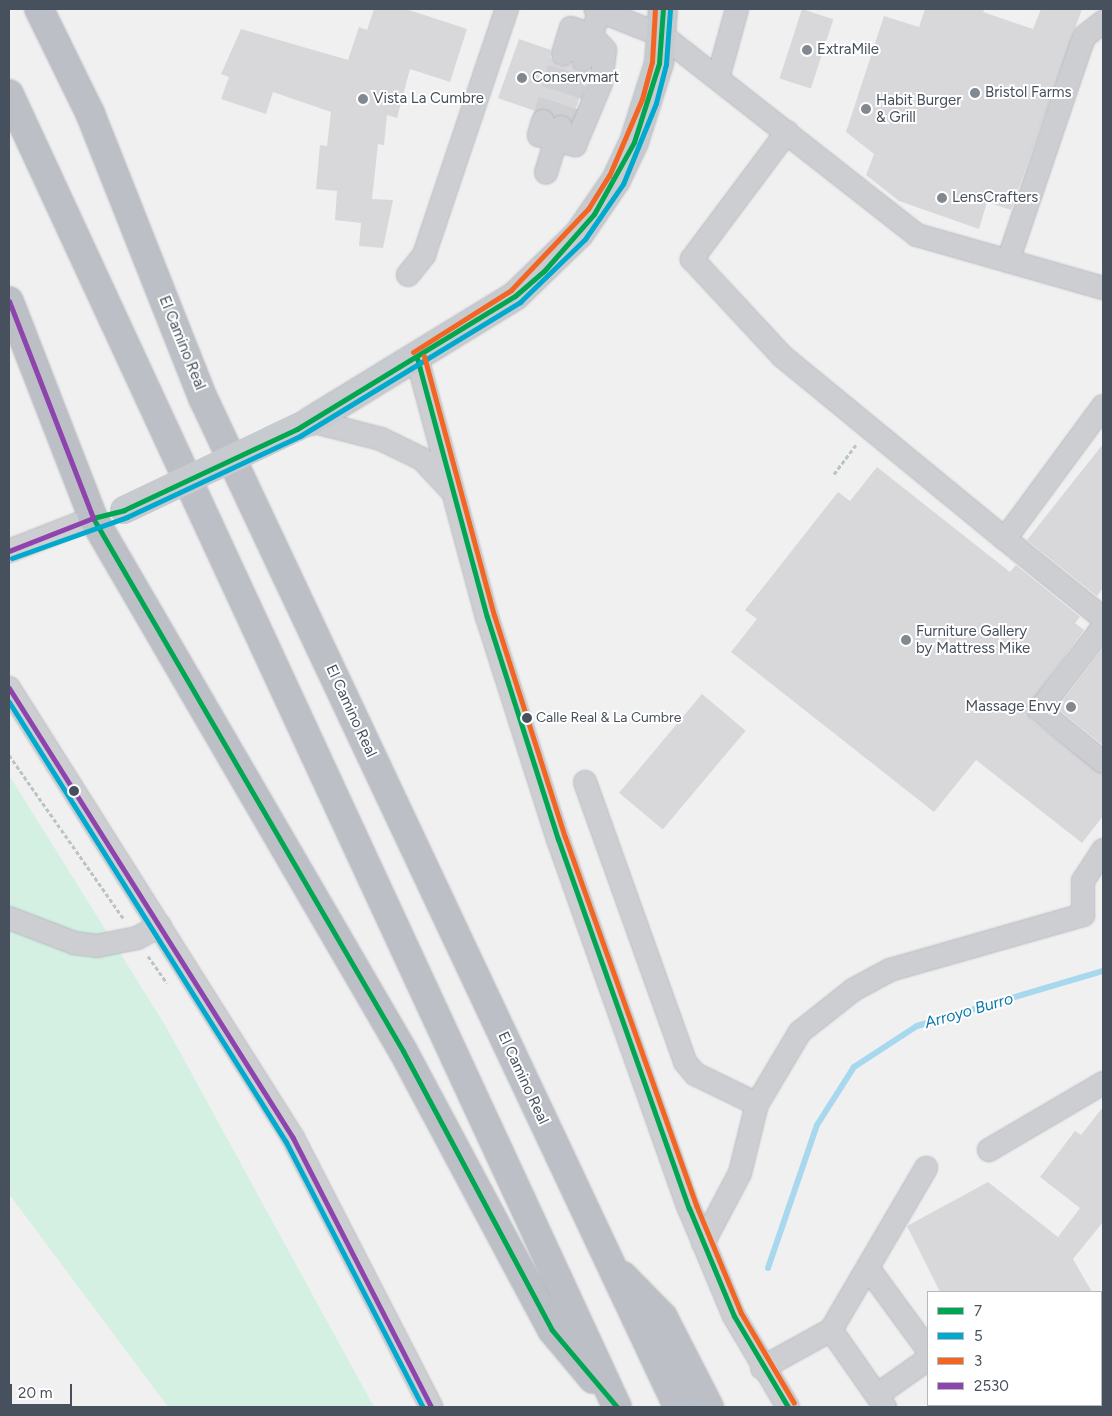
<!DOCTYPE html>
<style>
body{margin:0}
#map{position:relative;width:1112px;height:1416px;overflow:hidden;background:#f1f0f0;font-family:Figtree,sans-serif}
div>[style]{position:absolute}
.green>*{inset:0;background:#d4f0e2}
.stream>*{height:6px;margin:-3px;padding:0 3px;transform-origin:3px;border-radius:3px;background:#a8d8ee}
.building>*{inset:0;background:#d8d8db;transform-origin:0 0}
.minor-tunnel>*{height:22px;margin-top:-11px;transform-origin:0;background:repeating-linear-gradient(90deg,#cfd0d3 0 22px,transparent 0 33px)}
.path>*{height:3px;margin-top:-1.5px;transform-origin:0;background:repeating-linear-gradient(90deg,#b8c5c2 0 4px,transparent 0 6.5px)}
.roads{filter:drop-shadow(0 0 1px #b5b8bf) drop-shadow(0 0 1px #b5b8bf)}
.minor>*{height:22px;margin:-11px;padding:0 11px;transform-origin:11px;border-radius:11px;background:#ccced1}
.major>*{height:28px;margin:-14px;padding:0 14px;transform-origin:14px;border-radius:14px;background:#c7cace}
.highway>*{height:28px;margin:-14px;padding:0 14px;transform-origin:14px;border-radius:14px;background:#bcc0c6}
.major-bridge>*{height:28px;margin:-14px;padding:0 14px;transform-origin:14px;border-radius:14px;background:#c7cace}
.bus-1>*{height:5px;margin:-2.5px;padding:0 2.5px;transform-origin:2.5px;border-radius:2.5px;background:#00a651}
.bus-2>*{height:5px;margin:-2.5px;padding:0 2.5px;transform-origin:2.5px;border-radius:2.5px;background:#00a9ce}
.bus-3>*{height:5px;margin:-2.5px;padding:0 2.5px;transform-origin:2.5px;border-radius:2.5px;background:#f26522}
.bus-4>*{height:5px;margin:-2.5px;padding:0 2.5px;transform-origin:2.5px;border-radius:2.5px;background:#8e44ad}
.dots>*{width:14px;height:14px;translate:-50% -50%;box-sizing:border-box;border:2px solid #fff;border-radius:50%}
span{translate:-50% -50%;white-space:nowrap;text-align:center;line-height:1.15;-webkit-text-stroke:4px #fff;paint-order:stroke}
.bus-label{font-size:14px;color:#47505d}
.left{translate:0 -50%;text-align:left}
.poi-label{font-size:15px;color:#47505d}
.right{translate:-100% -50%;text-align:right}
.street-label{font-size:15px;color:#47505d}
.water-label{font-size:16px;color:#0a78ad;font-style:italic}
.frame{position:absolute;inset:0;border:10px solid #47505d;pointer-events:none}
.legend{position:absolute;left:927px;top:1291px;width:175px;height:115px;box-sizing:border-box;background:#fff;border:1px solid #b5b9be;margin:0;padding:6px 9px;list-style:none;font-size:15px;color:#47505d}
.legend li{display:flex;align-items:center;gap:10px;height:25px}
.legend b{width:25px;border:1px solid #b5b9be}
.scale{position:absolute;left:10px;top:1384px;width:62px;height:22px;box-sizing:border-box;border:2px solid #47505d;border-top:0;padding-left:6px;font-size:15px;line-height:18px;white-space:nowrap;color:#47505d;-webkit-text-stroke:4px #fff;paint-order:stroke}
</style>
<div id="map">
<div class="green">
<div style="clip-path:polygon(9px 775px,165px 1025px,374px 1407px,168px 1407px,9px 1194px)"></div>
</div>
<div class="stream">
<div style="left:768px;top:1268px;width:151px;rotate:-71.1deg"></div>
<div style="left:817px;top:1125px;width:69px;rotate:-57.5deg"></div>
<div style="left:854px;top:1067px;width:75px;rotate:-33.1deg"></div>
<div style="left:917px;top:1026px;width:194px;rotate:-16.5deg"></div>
</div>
<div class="building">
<div style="clip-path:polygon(374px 9px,406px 9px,467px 29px,450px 82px,410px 69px,397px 118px,387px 115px,384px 145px,378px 144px,372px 199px,393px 200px,383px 248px,359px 246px,361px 223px,335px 220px,337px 191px,316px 189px,320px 145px,327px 146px,331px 112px,273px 92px,266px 114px,221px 99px,229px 77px,221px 74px,241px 29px,348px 60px,359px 27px,367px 30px)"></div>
<div style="left:802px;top:9px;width:33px;height:73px;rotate:18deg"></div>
<div style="clip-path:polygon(925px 9px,985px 9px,983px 12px,1033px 29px,1041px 9px,1082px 9px,1011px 210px,987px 202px,979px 229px,899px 201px,866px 175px,874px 154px,846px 132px,884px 16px,919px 27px)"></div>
<div style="clip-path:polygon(519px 39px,551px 50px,550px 57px,559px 66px,571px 64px,579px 72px,589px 71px,572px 119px,555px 116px,547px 109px,535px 111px,498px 98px)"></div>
<div style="clip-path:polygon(1103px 444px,1103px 588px,1097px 596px,1027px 540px)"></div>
<div style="clip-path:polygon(877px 467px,1010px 572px,1016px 565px,1080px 617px,1075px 623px,1084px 630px,1026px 709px,1031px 720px,1103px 775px,1103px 816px,1082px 843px,976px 760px,934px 812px,731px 652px,757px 619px,745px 610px,838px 492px,850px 501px)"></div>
<div style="clip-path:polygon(1103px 648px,1103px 745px,1057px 708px)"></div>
<div style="left:702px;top:694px;width:57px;height:129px;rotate:40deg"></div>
<div style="clip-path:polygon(1103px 1107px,1103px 1222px,1073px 1259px,1092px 1292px,940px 1292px,907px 1226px,988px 1182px,1058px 1237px,1080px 1208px,1040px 1177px,1075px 1131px,1081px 1135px)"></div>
</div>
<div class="minor-tunnel">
<div style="left:543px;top:121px;width:70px;rotate:-73.4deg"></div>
<div style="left:561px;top:127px;width:71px;rotate:-71.8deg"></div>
</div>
<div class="path">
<div style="left:834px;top:474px;width:38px;rotate:-53deg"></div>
<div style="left:9px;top:755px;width:200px;rotate:55deg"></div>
<div style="left:148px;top:956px;width:33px;rotate:55deg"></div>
</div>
<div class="roads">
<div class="minor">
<div style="left:600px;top:11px;width:68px;rotate:21.6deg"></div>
<div style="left:663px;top:36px;width:323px;rotate:38.1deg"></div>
<div style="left:917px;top:235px;width:193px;rotate:15.9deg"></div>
<div style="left:563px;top:54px;width:27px;rotate:-73deg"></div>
<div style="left:571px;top:28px;width:21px;rotate:19deg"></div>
<div style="left:591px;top:35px;width:26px;rotate:108deg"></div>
<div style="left:718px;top:78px;width:72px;rotate:-74.6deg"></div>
<div style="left:543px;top:121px;width:15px;rotate:106deg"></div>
<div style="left:539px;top:135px;width:18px;rotate:16deg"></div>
<div style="left:556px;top:140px;width:34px;rotate:107deg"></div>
<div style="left:561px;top:127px;width:14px;rotate:111deg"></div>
<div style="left:556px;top:140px;width:20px;rotate:15deg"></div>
<div style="left:575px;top:145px;width:67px;rotate:-67.2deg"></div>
<div style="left:601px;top:83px;width:33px;rotate:-83deg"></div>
<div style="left:605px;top:50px;width:21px;rotate:-133deg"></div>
<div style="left:591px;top:35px;width:26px;rotate:-69deg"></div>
<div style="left:600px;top:11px;width:5px;rotate:-158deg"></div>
<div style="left:787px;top:132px;width:159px;rotate:126.8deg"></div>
<div style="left:692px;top:259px;width:132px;rotate:47.1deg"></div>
<div style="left:782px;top:356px;width:288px;rotate:39.4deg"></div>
<div style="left:1005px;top:539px;width:165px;rotate:-53.6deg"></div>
<div style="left:1008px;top:261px;width:225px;rotate:-71.3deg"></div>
<div style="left:1080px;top:48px;width:13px;rotate:-67deg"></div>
<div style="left:1085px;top:36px;width:23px;rotate:-38deg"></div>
<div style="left:408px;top:275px;width:26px;rotate:-51deg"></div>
<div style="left:424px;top:255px;width:260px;rotate:-71.4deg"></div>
<div style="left:417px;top:358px;width:268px;rotate:74.9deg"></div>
<div style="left:487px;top:617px;width:233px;rotate:72.3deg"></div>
<div style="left:558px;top:839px;width:392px;rotate:70.5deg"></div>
<div style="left:689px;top:1208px;width:117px;rotate:67.4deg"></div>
<div style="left:734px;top:1316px;width:106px;rotate:59.3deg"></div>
<div style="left:311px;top:421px;width:72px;rotate:14.4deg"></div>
<div style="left:381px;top:439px;width:46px;rotate:26deg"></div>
<div style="left:422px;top:459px;width:41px;rotate:47deg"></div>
<div style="left:1005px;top:539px;width:126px;rotate:38.9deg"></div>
<div style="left:9px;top:551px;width:90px;rotate:-21.4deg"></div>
<div style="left:1103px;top:627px;width:105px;rotate:127.6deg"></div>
<div style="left:1039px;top:710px;width:82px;rotate:39.1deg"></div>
<div style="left:9px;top:688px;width:532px;rotate:57.74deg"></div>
<div style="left:293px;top:1138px;width:302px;rotate:62.8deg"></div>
<div style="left:585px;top:782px;width:297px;rotate:70.3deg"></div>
<div style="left:685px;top:1062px;width:16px;rotate:50deg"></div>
<div style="left:695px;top:1074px;width:69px;rotate:25.8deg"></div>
<div style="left:9px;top:918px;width:70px;rotate:21deg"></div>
<div style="left:74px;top:943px;width:23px;rotate:7deg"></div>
<div style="left:97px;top:946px;width:41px;rotate:-11.3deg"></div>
<div style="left:137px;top:938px;width:26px;rotate:-28deg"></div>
<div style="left:989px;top:1150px;width:132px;rotate:-30.4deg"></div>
<div style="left:703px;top:1243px;width:79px;rotate:-62.1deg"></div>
<div style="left:740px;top:1173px;width:71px;rotate:-76.2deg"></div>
<div style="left:757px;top:1104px;width:84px;rotate:-59.2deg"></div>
<div style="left:800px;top:1032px;width:68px;rotate:-38.4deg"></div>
<div style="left:853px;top:990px;width:42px;rotate:-28.4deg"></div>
<div style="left:890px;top:970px;width:201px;rotate:-15.9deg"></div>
<div style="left:1083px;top:915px;width:34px;rotate:-90deg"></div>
<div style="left:1083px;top:881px;width:37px;rotate:-57deg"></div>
<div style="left:868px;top:1268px;width:102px;rotate:53.8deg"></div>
<div style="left:831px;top:1330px;width:188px;rotate:-59.6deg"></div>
<div style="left:762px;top:1368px;width:79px;rotate:-28.8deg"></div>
<div style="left:831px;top:1330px;width:94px;rotate:55deg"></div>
<div style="left:1101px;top:1373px;width:4px;rotate:56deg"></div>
<div style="left:877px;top:1395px;width:62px;rotate:-35.2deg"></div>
</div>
<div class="major">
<div style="left:311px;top:421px;width:239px;rotate:-31.5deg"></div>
<div style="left:515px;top:296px;width:89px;rotate:-44.1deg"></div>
<div style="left:579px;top:234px;width:65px;rotate:-55.6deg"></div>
<div style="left:616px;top:180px;width:42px;rotate:-64.7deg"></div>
<div style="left:634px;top:142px;width:83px;rotate:-72.4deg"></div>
<div style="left:659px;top:63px;width:54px;rotate:-85.8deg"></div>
</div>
<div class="highway">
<div style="left:39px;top:9px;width:116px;rotate:63.9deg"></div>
<div style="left:90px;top:113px;width:307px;rotate:68.4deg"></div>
<div style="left:203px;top:398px;width:1115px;rotate:64.79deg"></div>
<div style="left:9px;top:94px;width:1447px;rotate:65.15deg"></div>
<div style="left:9px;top:301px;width:233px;rotate:68.8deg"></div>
<div style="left:93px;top:518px;width:617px;rotate:59.82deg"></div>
<div style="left:403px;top:1051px;width:316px;rotate:61.9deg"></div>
<div style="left:552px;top:1330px;width:64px;rotate:50.1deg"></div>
<div style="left:623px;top:1276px;width:57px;rotate:45.7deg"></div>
<div style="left:663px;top:1317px;width:101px;rotate:62.9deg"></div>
</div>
</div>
<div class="major-bridge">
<div style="left:124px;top:510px;width:207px;rotate:-25.5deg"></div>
</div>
<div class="bus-1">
<div style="left:417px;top:358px;width:268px;rotate:74.9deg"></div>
<div style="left:487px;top:617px;width:233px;rotate:72.3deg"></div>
<div style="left:558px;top:839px;width:392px;rotate:70.5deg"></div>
<div style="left:689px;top:1208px;width:117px;rotate:67.4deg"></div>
<div style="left:734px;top:1316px;width:106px;rotate:59.3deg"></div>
<div style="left:93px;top:518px;width:617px;rotate:59.82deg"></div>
<div style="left:403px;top:1051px;width:316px;rotate:61.9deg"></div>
<div style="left:552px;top:1330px;width:101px;rotate:49.8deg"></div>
<div style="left:93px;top:518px;width:32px;rotate:-14deg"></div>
<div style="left:124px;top:510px;width:191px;rotate:-25.1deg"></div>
<div style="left:297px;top:429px;width:255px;rotate:-31.4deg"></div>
<div style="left:515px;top:296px;width:38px;rotate:-41deg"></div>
<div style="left:544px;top:271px;width:76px;rotate:-48.7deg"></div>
<div style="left:594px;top:214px;width:82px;rotate:-60.9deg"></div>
<div style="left:634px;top:142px;width:83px;rotate:-72.4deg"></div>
<div style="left:659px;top:63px;width:54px;rotate:-85.8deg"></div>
</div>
<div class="bus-2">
<div style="left:12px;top:558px;width:122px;rotate:-19.6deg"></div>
<div style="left:127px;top:517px;width:191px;rotate:-25.1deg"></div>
<div style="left:300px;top:436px;width:258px;rotate:-31.3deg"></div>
<div style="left:520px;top:302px;width:91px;rotate:-44.1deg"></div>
<div style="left:585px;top:239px;width:67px;rotate:-55.4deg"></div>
<div style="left:623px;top:184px;width:87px;rotate:-67.8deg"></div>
<div style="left:656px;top:103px;width:40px;rotate:-75.6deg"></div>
<div style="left:666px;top:64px;width:54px;rotate:-85.8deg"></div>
<div style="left:9px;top:702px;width:520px;rotate:57.81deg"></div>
<div style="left:286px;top:1142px;width:298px;rotate:62.7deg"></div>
</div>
<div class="bus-3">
<div style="left:413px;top:352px;width:116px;rotate:-32.3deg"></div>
<div style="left:511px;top:290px;width:112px;rotate:-46.5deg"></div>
<div style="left:588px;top:209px;width:39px;rotate:-58deg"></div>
<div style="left:609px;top:176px;width:84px;rotate:-66.8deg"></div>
<div style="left:642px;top:99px;width:38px;rotate:-75deg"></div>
<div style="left:652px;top:62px;width:53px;rotate:-86.8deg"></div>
<div style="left:424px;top:356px;width:268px;rotate:74.9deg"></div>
<div style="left:494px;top:615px;width:233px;rotate:72.3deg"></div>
<div style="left:565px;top:837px;width:391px;rotate:70.4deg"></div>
<div style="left:696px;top:1205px;width:117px;rotate:67.4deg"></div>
<div style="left:741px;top:1313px;width:104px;rotate:59.5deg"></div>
</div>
<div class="bus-4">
<div style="left:9px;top:301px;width:233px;rotate:68.8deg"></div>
<div style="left:93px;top:518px;width:90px;rotate:158.6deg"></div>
<div style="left:9px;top:688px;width:532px;rotate:57.74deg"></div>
<div style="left:293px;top:1138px;width:302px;rotate:62.8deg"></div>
</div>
<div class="dots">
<div style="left:807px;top:50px;background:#828890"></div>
<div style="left:522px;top:78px;background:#828890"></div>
<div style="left:975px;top:93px;background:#828890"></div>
<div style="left:363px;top:99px;background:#828890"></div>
<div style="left:866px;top:109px;background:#828890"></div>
<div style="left:942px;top:198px;background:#828890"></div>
<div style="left:906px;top:640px;background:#828890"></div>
<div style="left:1071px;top:707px;background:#828890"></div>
<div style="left:527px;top:718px;background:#47505d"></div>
<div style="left:74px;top:791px;background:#47505d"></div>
</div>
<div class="bus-label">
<span class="left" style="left:536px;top:718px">Calle Real &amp; La Cumbre</span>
</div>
<div class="poi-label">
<span class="left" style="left:817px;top:50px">ExtraMile</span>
<span class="left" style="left:532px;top:78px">Conservmart</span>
<span class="left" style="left:985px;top:93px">Bristol Farms</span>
<span class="left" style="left:373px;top:99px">Vista La Cumbre</span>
<span class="left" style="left:876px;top:109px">Habit Burger<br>&amp; Grill</span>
<span class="left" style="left:952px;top:198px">LensCrafters</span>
<span class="left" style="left:916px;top:640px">Furniture Gallery<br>by Mattress Mike</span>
<span class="right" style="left:1061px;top:707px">Massage Envy</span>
</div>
<div class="street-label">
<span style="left:182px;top:343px;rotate:68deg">El Camino Real</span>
<span style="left:351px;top:711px;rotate:65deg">El Camino Real</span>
<span style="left:523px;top:1078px;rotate:65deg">El Camino Real</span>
</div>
<div class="water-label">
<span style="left:969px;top:1011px;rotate:-16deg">Arroyo Burro</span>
</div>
<div class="frame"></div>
<ul class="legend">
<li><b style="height:6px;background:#00a651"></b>7</li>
<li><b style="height:6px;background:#00a9ce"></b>5</li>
<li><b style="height:6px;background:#f26522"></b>3</li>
<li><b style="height:6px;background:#8e44ad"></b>2530</li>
</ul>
<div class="scale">20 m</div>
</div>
